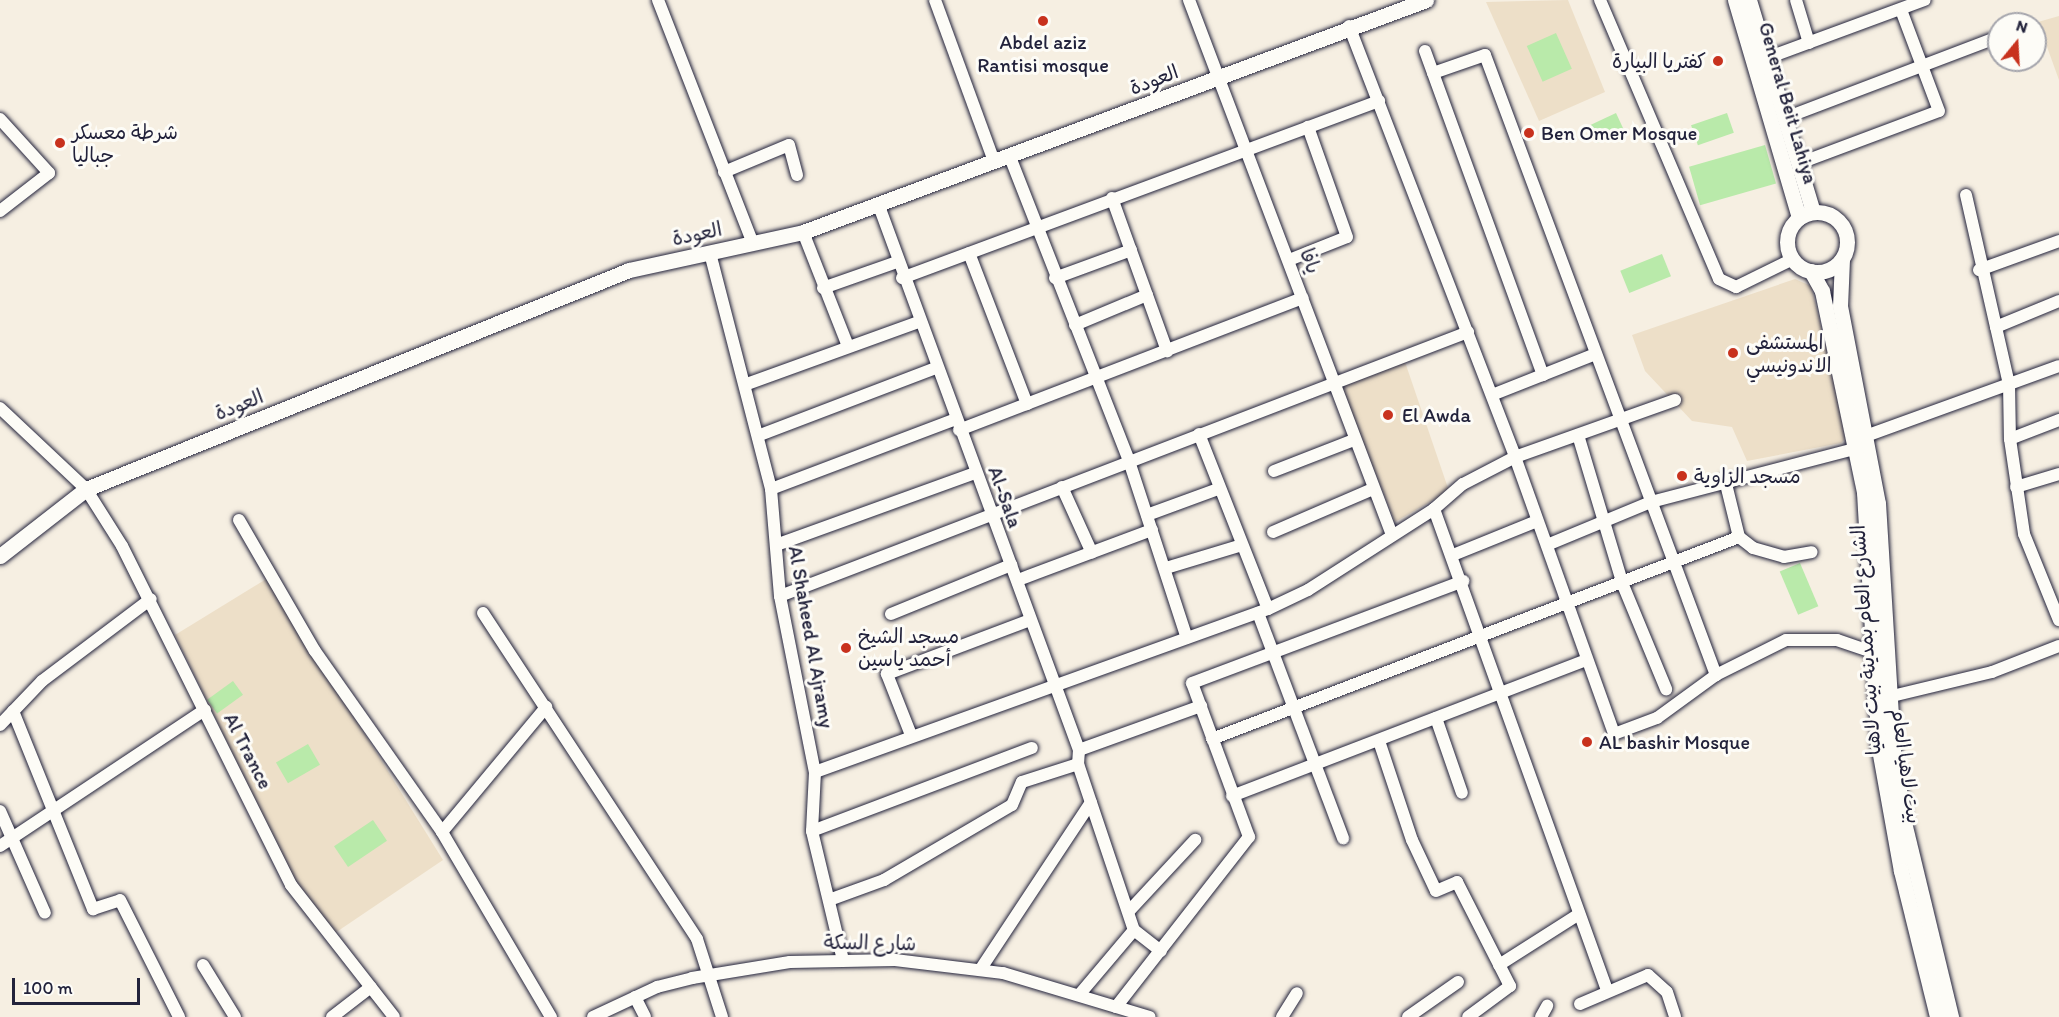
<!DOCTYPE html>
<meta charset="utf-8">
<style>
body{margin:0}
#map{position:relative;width:2059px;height:1017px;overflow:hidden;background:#f6efe2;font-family:Itim,"Playpen Sans Arabic",sans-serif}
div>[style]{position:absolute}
.built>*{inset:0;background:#eddfc8}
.green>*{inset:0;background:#b9eaaa;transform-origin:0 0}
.roads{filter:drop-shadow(0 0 2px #22223b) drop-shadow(0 0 2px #22223b)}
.minor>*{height:12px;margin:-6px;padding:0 6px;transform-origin:6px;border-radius:6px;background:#fdfcf7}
.major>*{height:15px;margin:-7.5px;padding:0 7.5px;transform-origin:7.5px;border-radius:7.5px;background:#fdfcf7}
.major>.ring{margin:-7.5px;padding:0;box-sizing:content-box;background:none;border:15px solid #fdfcf7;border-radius:50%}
.dots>*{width:16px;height:16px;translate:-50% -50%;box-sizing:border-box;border:3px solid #fdfcf7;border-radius:50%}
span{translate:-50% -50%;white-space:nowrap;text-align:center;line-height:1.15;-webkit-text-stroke:6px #fdfcf7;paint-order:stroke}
.poi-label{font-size:20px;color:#22223b}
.right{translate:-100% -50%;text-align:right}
.left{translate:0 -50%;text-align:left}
.street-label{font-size:20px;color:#22223b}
.north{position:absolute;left:1987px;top:12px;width:60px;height:60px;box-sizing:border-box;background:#fdfcf7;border:2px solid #a5a5ac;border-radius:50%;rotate:18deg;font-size:16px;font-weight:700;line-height:24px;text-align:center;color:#22223b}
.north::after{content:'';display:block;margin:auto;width:21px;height:27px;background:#c8321e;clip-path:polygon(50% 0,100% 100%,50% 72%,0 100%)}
.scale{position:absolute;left:12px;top:978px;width:128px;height:27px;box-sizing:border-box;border:3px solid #22223b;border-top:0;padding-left:8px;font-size:18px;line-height:21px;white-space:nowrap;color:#22223b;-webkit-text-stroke:4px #fdfcf7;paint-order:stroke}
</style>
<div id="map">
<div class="built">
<div style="clip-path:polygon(1568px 0,1605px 92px,1539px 121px,1486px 2px)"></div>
<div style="clip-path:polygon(2059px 16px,2059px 80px,2038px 22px)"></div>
<div style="clip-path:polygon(1795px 279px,1811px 286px,1848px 436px,1841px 443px,1747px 461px,1732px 427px,1692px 421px,1645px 371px,1632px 335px)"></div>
<div style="clip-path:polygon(1404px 359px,1449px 491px,1395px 522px,1339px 382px)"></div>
<div style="clip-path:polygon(268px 578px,443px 860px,335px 933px,294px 880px,175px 635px)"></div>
</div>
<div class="green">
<div style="left:1556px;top:33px;width:39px;height:32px;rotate:66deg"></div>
<div style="left:1616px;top:113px;width:19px;height:30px;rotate:65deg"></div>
<div style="left:1727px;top:113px;width:21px;height:38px;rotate:71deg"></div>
<div style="left:1765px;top:145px;width:40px;height:79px;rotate:74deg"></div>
<div style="left:1662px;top:254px;width:24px;height:45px;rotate:68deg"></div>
<div style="left:1800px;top:563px;width:47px;height:22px;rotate:67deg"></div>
<div style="left:233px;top:681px;width:17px;height:32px;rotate:54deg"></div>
<div style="left:308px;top:744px;width:24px;height:37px;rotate:60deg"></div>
<div style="left:373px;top:820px;width:25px;height:47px;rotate:56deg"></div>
</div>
<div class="roads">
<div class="minor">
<div style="left:658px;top:0;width:262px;rotate:68.7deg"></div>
<div style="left:935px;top:0;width:171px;rotate:69.9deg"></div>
<div style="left:1189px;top:0;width:572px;rotate:69.22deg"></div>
<div style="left:1600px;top:0;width:303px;rotate:66.9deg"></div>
<div style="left:1719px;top:279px;width:19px;rotate:25deg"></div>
<div style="left:1736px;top:287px;width:64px;rotate:-26.2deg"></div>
<div style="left:1796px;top:0;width:45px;rotate:73.2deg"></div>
<div style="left:1349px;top:26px;width:462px;rotate:68.9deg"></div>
<div style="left:1515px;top:457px;width:294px;rotate:70.3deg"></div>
<div style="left:1614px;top:734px;width:46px;rotate:-20.4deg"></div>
<div style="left:1657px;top:718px;width:73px;rotate:-36.1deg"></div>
<div style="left:1716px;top:675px;width:78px;rotate:-26.6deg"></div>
<div style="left:1786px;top:640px;width:51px"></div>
<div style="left:1837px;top:640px;width:39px;rotate:19deg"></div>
<div style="left:1425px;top:51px;width:345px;rotate:70deg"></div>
<div style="left:1767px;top:58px;width:168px;rotate:-20.2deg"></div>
<div style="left:1433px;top:73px;width:55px;rotate:-19.1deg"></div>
<div style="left:1485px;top:55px;width:662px;rotate:69.57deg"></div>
<div style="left:1785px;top:118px;width:222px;rotate:-20.8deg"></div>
<div style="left:0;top:119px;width:73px;rotate:47.8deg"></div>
<div style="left:49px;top:173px;width:62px;rotate:142.2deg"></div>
<div style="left:1010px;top:157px;width:326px;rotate:68.6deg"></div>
<div style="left:1129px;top:461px;width:186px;rotate:71.9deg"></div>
<div style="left:1800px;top:163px;width:148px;rotate:-20.5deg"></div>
<div style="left:1939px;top:111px;width:108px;rotate:-110.6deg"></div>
<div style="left:724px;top:172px;width:70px;rotate:-22.6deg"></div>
<div style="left:789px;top:145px;width:31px;rotate:75deg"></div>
<div style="left:1966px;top:195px;width:135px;rotate:77.2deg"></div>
<div style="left:1112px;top:198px;width:163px;rotate:70.2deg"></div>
<div style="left:879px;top:206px;width:580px;rotate:69.81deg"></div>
<div style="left:1079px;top:750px;width:14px;rotate:94deg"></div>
<div style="left:1078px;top:764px;width:175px;rotate:71.4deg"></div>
<div style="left:1134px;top:930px;width:34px;rotate:38deg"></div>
<div style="left:803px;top:232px;width:123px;rotate:68.5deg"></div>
<div style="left:710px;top:253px;width:244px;rotate:75.5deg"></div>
<div style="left:771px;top:489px;width:107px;rotate:85.2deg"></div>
<div style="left:780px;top:596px;width:179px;rotate:78.8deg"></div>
<div style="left:815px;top:772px;width:59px;rotate:92.9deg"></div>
<div style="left:812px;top:831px;width:133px;rotate:76.5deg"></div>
<div style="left:969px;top:253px;width:162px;rotate:69deg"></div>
<div style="left:1289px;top:260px;width:62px;rotate:-21.6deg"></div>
<div style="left:1347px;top:237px;width:117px;rotate:-109.5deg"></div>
<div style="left:1979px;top:270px;width:85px;rotate:-19.9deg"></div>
<div style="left:902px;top:278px;width:509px;rotate:-20.36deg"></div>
<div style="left:1055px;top:278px;width:81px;rotate:-20.2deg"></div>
<div style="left:823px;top:288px;width:78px;rotate:-19.4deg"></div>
<div style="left:2059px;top:301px;width:68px;rotate:157.6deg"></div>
<div style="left:1996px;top:327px;width:58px;rotate:77.2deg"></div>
<div style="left:2009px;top:384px;width:55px;rotate:89deg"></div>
<div style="left:2010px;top:439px;width:96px;rotate:81.6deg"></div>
<div style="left:2024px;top:534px;width:93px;rotate:67.9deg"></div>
<div style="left:1075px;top:325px;width:78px;rotate:-22.6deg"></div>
<div style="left:747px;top:384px;width:182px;rotate:-19.9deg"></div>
<div style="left:1492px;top:395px;width:109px;rotate:-21.6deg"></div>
<div style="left:0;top:408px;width:118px;rotate:43.3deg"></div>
<div style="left:86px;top:489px;width:67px;rotate:57.7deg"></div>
<div style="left:122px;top:546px;width:379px;rotate:63.5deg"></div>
<div style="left:291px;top:885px;width:167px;rotate:52deg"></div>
<div style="left:959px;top:430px;width:368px;rotate:-21deg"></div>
<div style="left:1199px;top:434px;width:188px;rotate:68.5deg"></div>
<div style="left:760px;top:435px;width:187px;rotate:-20.9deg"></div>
<div style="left:1578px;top:435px;width:157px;rotate:73.3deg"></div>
<div style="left:1623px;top:585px;width:113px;rotate:67.5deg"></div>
<div style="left:1863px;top:437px;width:208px;rotate:-19.9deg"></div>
<div style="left:2010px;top:439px;width:53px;rotate:-21.2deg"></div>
<div style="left:1274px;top:471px;width:86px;rotate:-21.2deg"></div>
<div style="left:1725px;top:480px;width:59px;rotate:76.2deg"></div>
<div style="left:1739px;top:537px;width:18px;rotate:38deg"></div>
<div style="left:1753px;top:548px;width:32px;rotate:16deg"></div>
<div style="left:1784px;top:557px;width:28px;rotate:-10deg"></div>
<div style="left:1062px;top:487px;width:72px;rotate:65.6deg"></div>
<div style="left:2016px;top:487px;width:45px;rotate:-16.8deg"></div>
<div style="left:771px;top:489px;width:196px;rotate:-20.7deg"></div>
<div style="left:1434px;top:509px;width:511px;rotate:70.22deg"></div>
<div style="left:1147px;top:515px;width:76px;rotate:-20.1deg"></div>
<div style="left:239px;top:520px;width:151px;rotate:59.9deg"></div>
<div style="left:315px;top:651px;width:221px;rotate:54.9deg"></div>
<div style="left:442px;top:832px;width:215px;rotate:59.5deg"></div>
<div style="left:1273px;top:532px;width:109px;rotate:-23.3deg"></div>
<div style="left:776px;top:545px;width:212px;rotate:-19.9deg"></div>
<div style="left:1547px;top:545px;width:113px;rotate:-22.5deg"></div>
<div style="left:1651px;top:502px;width:211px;rotate:-14.6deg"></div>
<div style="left:1453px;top:555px;width:91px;rotate:-22deg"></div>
<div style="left:1166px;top:568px;width:76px;rotate:-16.8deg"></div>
<div style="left:1018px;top:580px;width:143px;rotate:-20.5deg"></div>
<div style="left:780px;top:596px;width:737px;rotate:-20.99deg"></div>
<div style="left:483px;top:613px;width:390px;rotate:56.7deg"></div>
<div style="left:697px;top:939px;width:82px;rotate:72.2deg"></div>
<div style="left:1258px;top:613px;width:241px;rotate:69.3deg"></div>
<div style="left:891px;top:614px;width:130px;rotate:-22.2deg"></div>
<div style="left:1888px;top:697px;width:107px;rotate:-13.5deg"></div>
<div style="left:1992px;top:672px;width:72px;rotate:-21.2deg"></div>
<div style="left:13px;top:711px;width:214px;rotate:68deg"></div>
<div style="left:93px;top:909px;width:28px;rotate:-18deg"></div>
<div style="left:120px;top:900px;width:131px;rotate:63.2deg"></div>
<div style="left:1436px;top:718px;width:79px;rotate:70.9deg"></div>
<div style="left:0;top:725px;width:61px;rotate:-46.3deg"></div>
<div style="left:42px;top:681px;width:136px;rotate:-37deg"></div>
<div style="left:911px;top:735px;width:66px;rotate:-111.5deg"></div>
<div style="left:887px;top:674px;width:153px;rotate:-20.7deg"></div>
<div style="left:1212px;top:739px;width:564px;rotate:-20.97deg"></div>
<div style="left:1379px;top:741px;width:104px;rotate:71.6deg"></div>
<div style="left:1412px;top:840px;width:56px;rotate:64.8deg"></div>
<div style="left:1436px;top:891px;width:23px;rotate:-23deg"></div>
<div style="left:1457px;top:882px;width:117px;rotate:63deg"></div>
<div style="left:1510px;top:986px;width:52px;rotate:143.6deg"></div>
<div style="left:1079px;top:750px;width:130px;rotate:-19.8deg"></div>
<div style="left:815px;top:772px;width:481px;rotate:-19.8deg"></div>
<div style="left:1268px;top:609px;width:44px;rotate:-25.4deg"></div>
<div style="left:1308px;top:590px;width:150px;rotate:-32.7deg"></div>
<div style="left:1434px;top:509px;width:38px;rotate:-41deg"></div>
<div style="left:1463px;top:484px;width:59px;rotate:-27.4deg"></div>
<div style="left:1515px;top:457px;width:170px;rotate:-19.6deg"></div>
<div style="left:1232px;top:796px;width:377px;rotate:-21deg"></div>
<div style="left:0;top:811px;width:111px;rotate:66.2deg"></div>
<div style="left:812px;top:831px;width:235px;rotate:-20.7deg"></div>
<div style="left:442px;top:832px;width:163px;rotate:-50.2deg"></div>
<div style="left:0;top:846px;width:246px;rotate:-33.6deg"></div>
<div style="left:829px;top:900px;width:59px;rotate:-20deg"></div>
<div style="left:884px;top:880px;width:148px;rotate:-30.4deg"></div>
<div style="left:1012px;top:805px;width:25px;rotate:-67deg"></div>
<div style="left:1022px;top:782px;width:59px;rotate:-17.8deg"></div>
<div style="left:1130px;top:910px;width:96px;rotate:-47.1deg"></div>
<div style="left:203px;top:965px;width:61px;rotate:58.4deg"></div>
<div style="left:1499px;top:965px;width:95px;rotate:-32.5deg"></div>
<div style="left:980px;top:970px;width:201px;rotate:-56.5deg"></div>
<div style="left:1079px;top:995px;width:85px;rotate:-49.8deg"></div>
<div style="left:635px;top:997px;width:22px;rotate:63deg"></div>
<div style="left:1580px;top:1004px;width:74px;rotate:-23.1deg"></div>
<div style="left:1648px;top:975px;width:25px;rotate:42deg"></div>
<div style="left:1667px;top:992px;width:26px;rotate:72deg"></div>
<div style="left:1116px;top:1007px;width:216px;rotate:-52deg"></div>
<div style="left:1249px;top:837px;width:164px;rotate:-110.3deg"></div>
<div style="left:1192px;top:683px;width:290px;rotate:-20.6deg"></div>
<div style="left:332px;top:1017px;width:49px;rotate:-37.6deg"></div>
<div style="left:593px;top:1017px;width:71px;rotate:-25.1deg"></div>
<div style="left:657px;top:987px;width:36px;rotate:-14deg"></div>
<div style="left:692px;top:978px;width:99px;rotate:-9.3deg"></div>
<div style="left:790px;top:962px;width:105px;rotate:-1.1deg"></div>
<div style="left:895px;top:960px;width:109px;rotate:6.9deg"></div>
<div style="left:1003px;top:973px;width:153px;rotate:16.7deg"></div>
<div style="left:1282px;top:1017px;width:28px;rotate:-58deg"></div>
<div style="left:1408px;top:1017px;width:61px;rotate:-35deg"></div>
<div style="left:1541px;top:1017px;width:13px;rotate:-61deg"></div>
</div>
<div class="major">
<div style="left:1735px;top:0;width:227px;rotate:73.6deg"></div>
<div style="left:1749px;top:0;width:221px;rotate:73.2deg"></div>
<div class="ring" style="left:1787px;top:212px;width:45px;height:45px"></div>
<div style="left:1842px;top:259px;width:47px;rotate:92.4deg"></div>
<div style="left:1840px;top:306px;width:201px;rotate:79.1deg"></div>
<div style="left:1878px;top:503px;width:248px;rotate:86.5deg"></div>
<div style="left:1893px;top:751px;width:72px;rotate:81.2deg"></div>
<div style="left:1904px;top:822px;width:201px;rotate:76.4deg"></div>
<div style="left:1811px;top:271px;width:23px;rotate:61deg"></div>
<div style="left:1822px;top:291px;width:205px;rotate:78.2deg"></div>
<div style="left:1864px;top:492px;width:257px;rotate:86.7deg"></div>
<div style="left:1879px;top:749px;width:124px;rotate:79.8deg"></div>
<div style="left:1901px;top:871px;width:150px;rotate:76.1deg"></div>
<div style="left:0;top:556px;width:109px;rotate:-37.9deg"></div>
<div style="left:86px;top:489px;width:585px;rotate:-21.96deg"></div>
<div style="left:629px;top:270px;width:178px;rotate:-12.3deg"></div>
<div style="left:803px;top:232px;width:665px;rotate:-20.42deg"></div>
</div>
</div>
<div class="dots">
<div style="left:1043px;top:21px;background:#c8321e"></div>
<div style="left:1718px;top:61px;background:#c8321e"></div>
<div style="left:1529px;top:133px;background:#c8321e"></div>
<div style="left:60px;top:143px;background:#c8321e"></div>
<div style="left:1733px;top:353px;background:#c8321e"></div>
<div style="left:1388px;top:415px;background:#c8321e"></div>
<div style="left:1682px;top:476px;background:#c8321e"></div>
<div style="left:846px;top:648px;background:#c8321e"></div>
<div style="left:1587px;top:742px;background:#c8321e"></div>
</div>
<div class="poi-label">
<span style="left:1043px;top:54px">Abdel aziz<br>Rantisi mosque</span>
<span class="right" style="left:1706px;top:61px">كفتريا البيارة</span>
<span class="left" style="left:72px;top:144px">شرطة معسكر<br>جباليا</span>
<span class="left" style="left:1541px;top:133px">Ben Omer Mosque</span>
<span class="left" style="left:1746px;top:354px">المستشفى<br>الاندونيسي</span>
<span class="left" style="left:1402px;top:415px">El Awda</span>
<span class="left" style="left:1694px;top:476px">مسجد الزاوية</span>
<span class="left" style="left:858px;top:648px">مسجد الشيخ<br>أحمد ياسين</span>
<span class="left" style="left:1599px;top:742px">AL bashir Mosque</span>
</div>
<div class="street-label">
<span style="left:1154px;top:80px;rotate:-21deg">العودة</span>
<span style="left:1788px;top:103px;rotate:74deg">General Beit Lahiya</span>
<span style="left:697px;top:234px;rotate:-12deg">العودة</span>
<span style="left:1310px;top:261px;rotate:70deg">يافا</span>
<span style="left:239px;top:405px;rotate:-22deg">العودة</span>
<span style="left:1005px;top:497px;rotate:70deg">Al-Sala</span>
<span style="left:811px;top:637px;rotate:80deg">Al Shaheed Al Ajramy</span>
<span style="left:1866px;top:640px;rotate:-94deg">الشارع العام بمدينة بيت لاهيا</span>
<span style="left:248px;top:751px;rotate:63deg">Al Trance</span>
<span style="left:1906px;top:766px;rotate:82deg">بيت لاهيا العام</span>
<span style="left:870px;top:943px;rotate:1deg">شارع السكة</span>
</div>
<div class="north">N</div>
<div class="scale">100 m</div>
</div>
